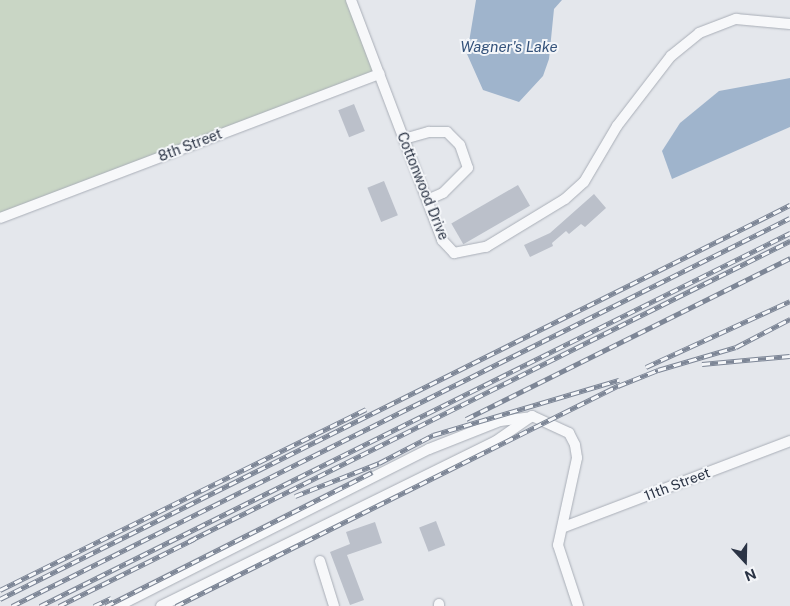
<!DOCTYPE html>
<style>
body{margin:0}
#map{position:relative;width:790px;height:606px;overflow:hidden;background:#e4e7ec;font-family:"Public Sans",sans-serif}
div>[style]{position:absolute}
.green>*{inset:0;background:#c9d6c5}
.water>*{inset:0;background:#9fb4cc}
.building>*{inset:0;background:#bbc0ca;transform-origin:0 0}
.roads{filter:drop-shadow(0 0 1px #a9aeb7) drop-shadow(0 0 1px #a9aeb7)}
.minor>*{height:10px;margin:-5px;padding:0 5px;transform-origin:5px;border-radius:5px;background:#f7f8fa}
.rail>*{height:4.5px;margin-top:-2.25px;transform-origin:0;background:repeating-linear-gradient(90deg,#f4f6f9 0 8px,#7d8696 0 16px);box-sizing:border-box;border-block:1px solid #7d8696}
span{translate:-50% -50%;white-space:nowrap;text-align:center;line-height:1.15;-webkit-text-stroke:4px #f4f6f9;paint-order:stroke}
.street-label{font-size:14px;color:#2b3445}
.water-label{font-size:15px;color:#34527a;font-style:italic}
.north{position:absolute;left:720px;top:536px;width:50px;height:50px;-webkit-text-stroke:4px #f4f6f9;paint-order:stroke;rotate:159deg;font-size:14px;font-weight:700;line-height:20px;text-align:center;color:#2b3445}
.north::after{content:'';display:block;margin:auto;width:18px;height:22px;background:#2b3445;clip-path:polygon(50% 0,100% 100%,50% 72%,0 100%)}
</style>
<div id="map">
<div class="green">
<div style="clip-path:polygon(0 0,351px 0,380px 74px,0 218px)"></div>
</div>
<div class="water">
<div style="clip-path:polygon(476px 0,562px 0,554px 9px,549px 59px,543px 76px,519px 102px,483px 90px,467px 54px)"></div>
<div style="clip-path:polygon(790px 78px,790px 127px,672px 179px,662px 151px,680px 123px,719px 91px)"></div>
</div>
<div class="building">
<div style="left:354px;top:104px;width:29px;height:17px;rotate:68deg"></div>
<div style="left:384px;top:181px;width:37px;height:18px;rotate:68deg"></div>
<div style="left:518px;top:185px;width:24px;height:77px;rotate:60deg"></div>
<div style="clip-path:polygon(594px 194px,606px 208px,585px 227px,581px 224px,569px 234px,566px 231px,552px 243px,553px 246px,530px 257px,524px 245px,550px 233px)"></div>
<div style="left:436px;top:521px;width:26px;height:18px;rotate:69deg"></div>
<div style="clip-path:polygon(375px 522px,382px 543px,347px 555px,364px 600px,350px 605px,330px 552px,350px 544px,346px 532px)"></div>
</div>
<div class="roads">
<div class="minor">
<div style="left:351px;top:0;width:257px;rotate:69.2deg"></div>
<div style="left:442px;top:240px;width:18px;rotate:47deg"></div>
<div style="left:454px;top:253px;width:33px;rotate:-11deg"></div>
<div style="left:486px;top:247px;width:92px;rotate:-31.3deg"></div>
<div style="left:565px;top:199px;width:25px;rotate:-42deg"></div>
<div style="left:584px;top:182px;width:65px;rotate:-59.5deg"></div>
<div style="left:617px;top:126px;width:88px;rotate:-52.4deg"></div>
<div style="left:671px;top:56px;width:36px;rotate:-39deg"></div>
<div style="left:699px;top:33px;width:40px;rotate:-21deg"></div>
<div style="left:736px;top:19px;width:54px;rotate:5.3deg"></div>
<div style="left:404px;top:139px;width:26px;rotate:-16deg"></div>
<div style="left:429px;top:132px;width:18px"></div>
<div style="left:447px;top:132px;width:18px;rotate:45deg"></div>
<div style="left:460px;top:145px;width:24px;rotate:71deg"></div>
<div style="left:468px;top:168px;width:35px;rotate:135deg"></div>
<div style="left:443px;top:193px;width:17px;rotate:156deg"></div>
<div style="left:0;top:218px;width:406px;rotate:-20.8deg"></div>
<div style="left:564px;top:527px;width:242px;rotate:-20.8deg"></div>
<div style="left:320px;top:561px;width:47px;rotate:72.7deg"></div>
<div style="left:439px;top:604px;width:2px;rotate:90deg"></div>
<div style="left:118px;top:606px;width:348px;rotate:-26.8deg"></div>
<div style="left:429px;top:449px;width:76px;rotate:-21.5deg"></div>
<div style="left:500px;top:421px;width:31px;rotate:-7deg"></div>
<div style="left:161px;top:606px;width:373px;rotate:-26.2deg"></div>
<div style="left:496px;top:441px;width:44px;rotate:-34.8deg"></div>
<div style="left:532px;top:416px;width:41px;rotate:24.7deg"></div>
<div style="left:569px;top:433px;width:13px;rotate:63deg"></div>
<div style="left:575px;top:445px;width:13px;rotate:81deg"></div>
<div style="left:577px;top:458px;width:89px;rotate:102.3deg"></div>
<div style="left:558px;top:545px;width:64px;rotate:71.8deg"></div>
</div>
</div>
<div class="rail">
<div style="left:702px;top:364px;width:88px;rotate:-5.2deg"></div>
<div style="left:646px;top:367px;width:158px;rotate:-24.6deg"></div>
<div style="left:466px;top:419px;width:362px;rotate:-26.4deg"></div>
<div style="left:295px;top:496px;width:90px;rotate:-21.4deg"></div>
<div style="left:379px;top:463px;width:61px;rotate:-27.4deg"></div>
<div style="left:433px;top:435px;width:194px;rotate:-16.5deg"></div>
<div style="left:189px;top:541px;width:672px;rotate:-26.53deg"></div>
<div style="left:0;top:590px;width:408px;rotate:-26.3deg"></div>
<div style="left:0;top:599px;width:883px;rotate:-26.51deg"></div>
<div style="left:12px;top:606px;width:869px;rotate:-26.51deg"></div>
<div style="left:40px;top:606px;width:838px;rotate:-26.44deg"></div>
<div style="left:59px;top:606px;width:151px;rotate:-26.4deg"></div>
<div style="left:94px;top:606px;width:19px;rotate:-25deg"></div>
<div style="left:106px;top:606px;width:298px;rotate:-26.7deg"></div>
<div style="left:176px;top:606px;width:494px;rotate:-26.5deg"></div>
<div style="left:618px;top:386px;width:43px;rotate:-21.8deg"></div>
<div style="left:658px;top:370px;width:81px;rotate:-16.4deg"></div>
<div style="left:736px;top:347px;width:61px;rotate:-27.4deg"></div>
</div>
<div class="street-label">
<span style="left:190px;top:145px;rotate:-21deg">8th Street</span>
<span style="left:423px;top:186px;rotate:68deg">Cottonwood Drive</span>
<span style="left:677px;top:484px;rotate:-21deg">11th Street</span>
</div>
<div class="water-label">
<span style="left:509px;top:47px">Wagner's Lake</span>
</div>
<div class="north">N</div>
</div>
